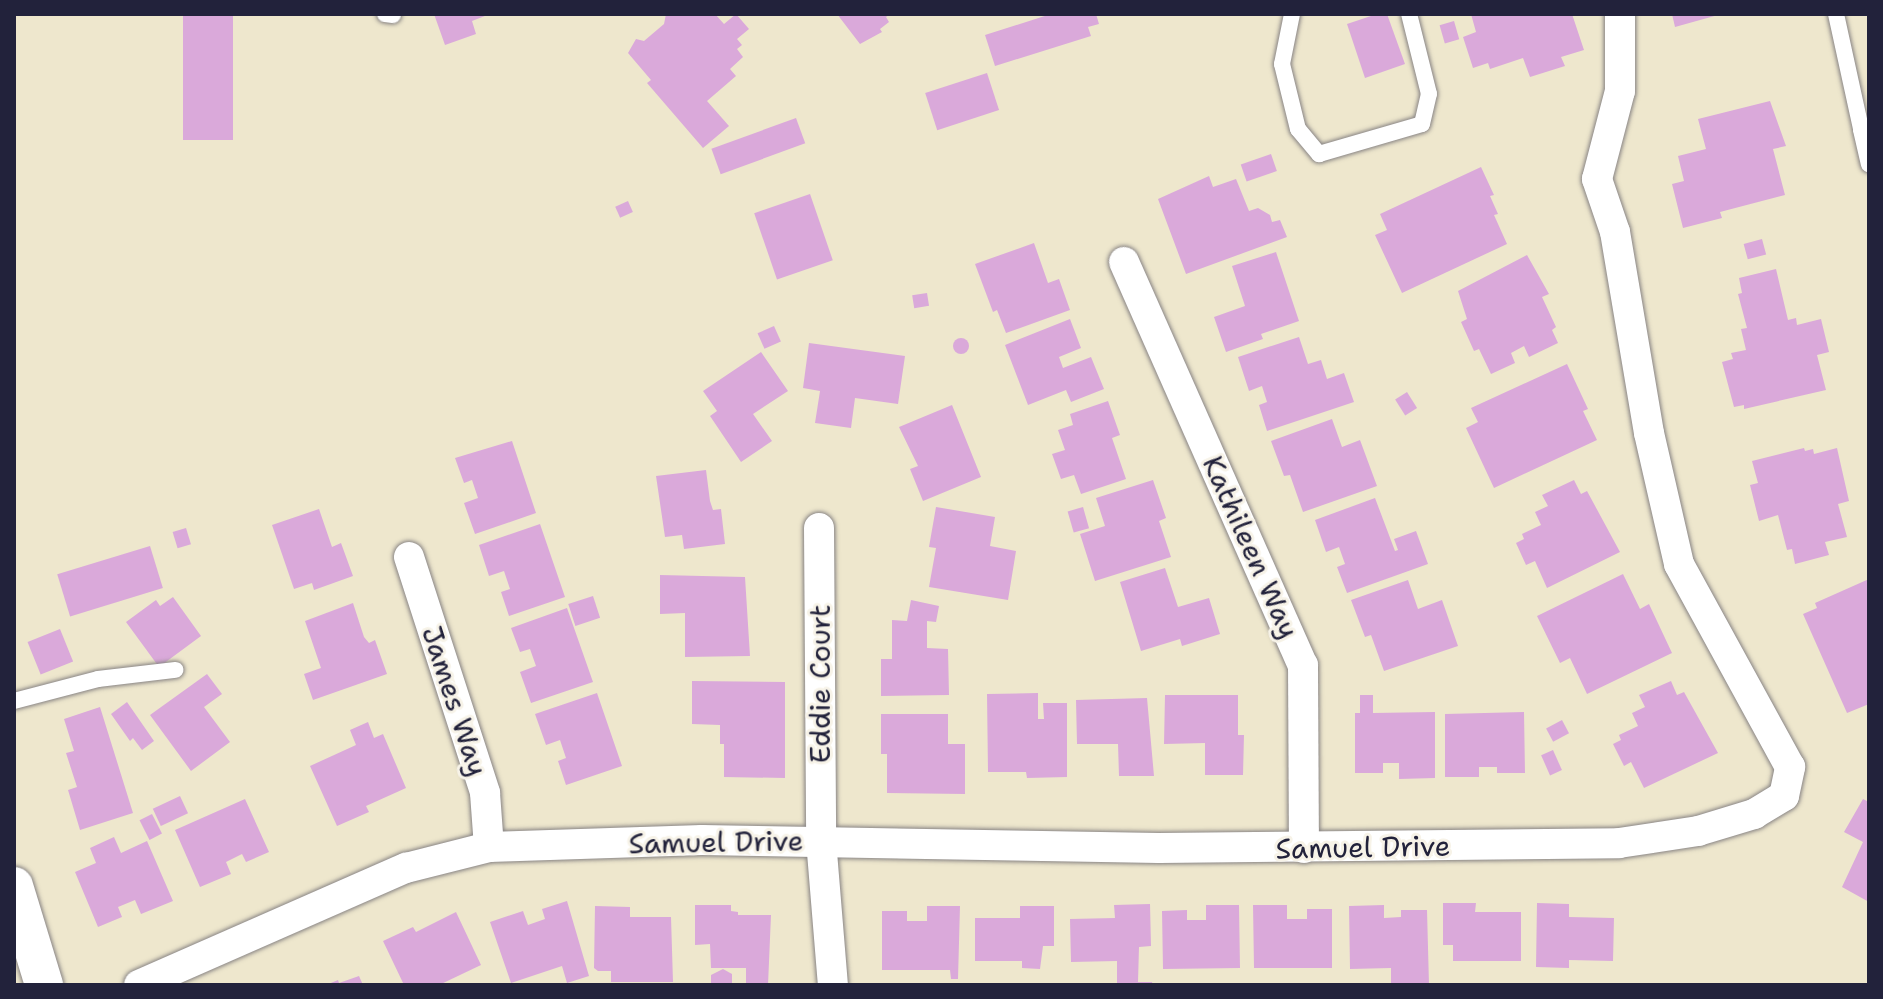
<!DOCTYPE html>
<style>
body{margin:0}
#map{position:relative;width:1883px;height:999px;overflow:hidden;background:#eee7cd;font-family:"Shantell Sans",sans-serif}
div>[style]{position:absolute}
.building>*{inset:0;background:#daa9da;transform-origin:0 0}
.round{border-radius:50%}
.roads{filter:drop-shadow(0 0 2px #888484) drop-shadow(0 0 2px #888484)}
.service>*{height:16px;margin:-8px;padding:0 8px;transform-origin:8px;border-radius:8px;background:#fff}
.minor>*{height:30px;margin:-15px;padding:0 15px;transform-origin:15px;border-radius:15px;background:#fff}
.tertiary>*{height:38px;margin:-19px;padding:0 19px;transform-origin:19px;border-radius:19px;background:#fff}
span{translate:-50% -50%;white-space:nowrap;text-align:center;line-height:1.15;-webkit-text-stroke:6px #f7f3e8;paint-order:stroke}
.street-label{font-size:28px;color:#22223b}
.frame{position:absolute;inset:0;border:16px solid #22223b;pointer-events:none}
</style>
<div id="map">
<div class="building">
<div style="left:183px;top:14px;width:50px;height:126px"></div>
<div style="clip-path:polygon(434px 14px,490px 14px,472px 21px,476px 34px,445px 45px)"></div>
<div style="clip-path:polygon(666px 14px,715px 14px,724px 24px,736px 14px,749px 29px,737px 39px,742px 45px,737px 49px,743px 57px,730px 69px,736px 76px,707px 101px,729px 126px,703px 148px,647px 83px,651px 80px,628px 53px,636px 39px,644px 41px,664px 24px)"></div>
<div style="clip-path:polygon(837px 14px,890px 14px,886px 17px,889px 22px,880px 29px,882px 32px,860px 44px)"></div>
<div style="clip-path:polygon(1051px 14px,1096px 14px,1099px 24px,1088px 27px,1091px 36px,995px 66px,985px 35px)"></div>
<div style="clip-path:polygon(1377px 14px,1387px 14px,1405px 64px,1365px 78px,1347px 24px)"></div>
<div style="clip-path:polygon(1471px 14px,1572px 14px,1584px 50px,1561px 57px,1565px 66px,1530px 77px,1523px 58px,1490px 69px,1488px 63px,1473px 68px,1463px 37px,1476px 32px)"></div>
<div style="clip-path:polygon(1672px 14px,1718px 14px,1718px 15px,1675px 27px)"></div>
<div style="left:1454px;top:21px;width:19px;height:15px;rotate:74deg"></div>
<div style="left:987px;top:73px;width:39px;height:65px;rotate:72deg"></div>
<div style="clip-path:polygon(1770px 101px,1786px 146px,1773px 149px,1785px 195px,1720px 212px,1722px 218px,1683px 228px,1672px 184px,1684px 181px,1678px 156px,1706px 149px,1698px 119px)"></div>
<div style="left:796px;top:118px;width:27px;height:90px;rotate:70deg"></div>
<div style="left:1271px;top:154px;width:18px;height:32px;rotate:71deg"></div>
<div style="clip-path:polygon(1481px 167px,1494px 195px,1490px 196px,1498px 214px,1494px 215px,1507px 244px,1402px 293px,1375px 235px,1387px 230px,1380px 214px)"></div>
<div style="clip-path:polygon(1209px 176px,1213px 187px,1236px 179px,1249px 211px,1258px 208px,1270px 215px,1272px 222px,1280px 220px,1287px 237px,1186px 274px,1158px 199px)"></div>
<div style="left:810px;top:194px;width:70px;height:59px;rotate:71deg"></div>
<div style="left:628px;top:201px;width:12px;height:14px;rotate:66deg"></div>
<div style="left:1762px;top:239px;width:16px;height:19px;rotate:75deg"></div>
<div style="clip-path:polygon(1034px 243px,1048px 283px,1059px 279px,1070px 310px,1006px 333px,997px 310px,993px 312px,975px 264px)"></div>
<div style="clip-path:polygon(1276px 252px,1299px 321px,1261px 334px,1263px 339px,1226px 352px,1214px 317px,1245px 306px,1232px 266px)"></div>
<div style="clip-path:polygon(1527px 255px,1549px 294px,1542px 297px,1556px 327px,1552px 330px,1558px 343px,1529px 357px,1524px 346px,1511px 353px,1515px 363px,1491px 374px,1479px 349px,1474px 351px,1461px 322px,1467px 319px,1458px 291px)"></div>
<div style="clip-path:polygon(1776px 269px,1788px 320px,1796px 318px,1797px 325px,1821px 319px,1829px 352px,1817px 355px,1826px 390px,1744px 409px,1744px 405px,1734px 407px,1722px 362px,1733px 359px,1731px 353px,1746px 350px,1741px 329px,1747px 328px,1738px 294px,1742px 293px,1739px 278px)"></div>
<div style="left:927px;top:293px;width:13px;height:15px;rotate:81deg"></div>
<div style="clip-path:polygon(1070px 319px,1081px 348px,1059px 357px,1063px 368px,1091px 357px,1104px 389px,1071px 402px,1066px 390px,1028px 405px,1005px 345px)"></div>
<div style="left:774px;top:326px;width:17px;height:18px;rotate:66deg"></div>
<div style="clip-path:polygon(1299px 337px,1308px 364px,1321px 360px,1327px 379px,1344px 373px,1354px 402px,1267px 431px,1259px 405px,1267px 402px,1262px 386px,1249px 391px,1238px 357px)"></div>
<div class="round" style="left:953px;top:338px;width:16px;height:16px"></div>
<div style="clip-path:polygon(809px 343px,905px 356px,898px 404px,855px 398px,851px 428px,815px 423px,820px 391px,803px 388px)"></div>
<div style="clip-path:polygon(761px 352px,788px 391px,753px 414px,772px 441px,741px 462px,710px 416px,717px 411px,703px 391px)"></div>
<div style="clip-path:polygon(1567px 364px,1588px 409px,1583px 411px,1597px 440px,1494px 488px,1466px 428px,1478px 422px,1471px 408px)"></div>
<div style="left:1407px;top:392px;width:19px;height:14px;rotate:58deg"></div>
<div style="clip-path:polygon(1108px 401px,1120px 435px,1112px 438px,1126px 479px,1081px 494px,1074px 475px,1061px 479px,1052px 454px,1065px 450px,1058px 430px,1073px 425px,1070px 414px)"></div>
<div style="clip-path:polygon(952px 405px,981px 477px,923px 501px,910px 469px,918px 466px,899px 427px)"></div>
<div style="clip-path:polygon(1332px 419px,1342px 447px,1360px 440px,1377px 486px,1303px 512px,1290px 475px,1284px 476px,1271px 441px)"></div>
<div style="clip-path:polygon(512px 441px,536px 513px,475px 534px,464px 503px,478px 498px,472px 480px,464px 483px,455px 458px)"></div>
<div style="clip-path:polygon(1804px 448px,1805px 451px,1813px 449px,1814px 454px,1837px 448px,1849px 501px,1838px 504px,1847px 537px,1825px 542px,1829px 555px,1795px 564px,1792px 549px,1787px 550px,1778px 515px,1759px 521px,1750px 485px,1758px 483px,1752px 461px)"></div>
<div style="clip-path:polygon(706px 470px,710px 501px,713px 510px,721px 509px,725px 544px,684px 549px,682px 535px,665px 537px,656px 476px)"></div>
<div style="clip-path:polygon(1153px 480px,1166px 518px,1159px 521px,1171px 557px,1095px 581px,1080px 534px,1105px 526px,1096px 498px)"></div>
<div style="clip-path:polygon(1574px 480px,1581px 494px,1587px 491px,1620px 552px,1547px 588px,1535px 561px,1526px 565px,1516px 543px,1524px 539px,1522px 534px,1541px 525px,1535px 512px,1548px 506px,1542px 495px)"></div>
<div style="clip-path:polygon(1375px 498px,1395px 551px,1398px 550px,1394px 539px,1416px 531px,1428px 564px,1347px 593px,1337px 567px,1345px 564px,1339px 547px,1326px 552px,1315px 520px)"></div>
<div style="clip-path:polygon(936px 507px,995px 517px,990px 546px,1016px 551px,1008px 600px,929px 587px,936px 548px,929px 547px)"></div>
<div style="left:1083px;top:507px;width:22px;height:16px;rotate:74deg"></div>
<div style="clip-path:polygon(319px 509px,332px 547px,341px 543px,353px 576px,314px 590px,312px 583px,294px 589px,272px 525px)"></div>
<div style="clip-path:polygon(540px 524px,565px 597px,509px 616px,501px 592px,510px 589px,504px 571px,489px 576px,479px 545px)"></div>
<div style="left:186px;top:528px;width:17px;height:14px;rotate:73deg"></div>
<div style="left:150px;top:546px;width:44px;height:97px;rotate:73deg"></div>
<div style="clip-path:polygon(1165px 568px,1178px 607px,1209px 598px,1220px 634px,1182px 646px,1180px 639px,1141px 651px,1120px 582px)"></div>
<div style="clip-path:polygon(1623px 574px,1640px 609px,1649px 604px,1672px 653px,1587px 694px,1570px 658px,1560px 663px,1537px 616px)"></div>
<div style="clip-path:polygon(660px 575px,745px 577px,750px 656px,685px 657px,685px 613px,660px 614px)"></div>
<div style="clip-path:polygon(1869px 579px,1869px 704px,1847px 713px,1803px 614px,1817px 608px,1815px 603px)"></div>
<div style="clip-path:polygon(1408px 580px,1418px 609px,1442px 600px,1458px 646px,1384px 671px,1371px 635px,1365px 637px,1351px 600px)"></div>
<div style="left:593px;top:596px;width:23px;height:26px;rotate:72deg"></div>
<div style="clip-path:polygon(173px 597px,201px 636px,159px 667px,126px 622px,156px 600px,160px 606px)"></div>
<div style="clip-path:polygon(911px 600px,939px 606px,936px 622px,927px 621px,927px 648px,948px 649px,949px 695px,881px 696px,881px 659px,892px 659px,892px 620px,907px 621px)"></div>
<div style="clip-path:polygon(353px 603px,364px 637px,369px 643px,375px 640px,387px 674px,313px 700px,304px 674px,321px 668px,305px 621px)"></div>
<div style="clip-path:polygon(567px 608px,593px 682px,531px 703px,520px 672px,536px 666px,530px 649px,520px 652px,511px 628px)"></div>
<div style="left:60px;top:629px;width:35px;height:35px;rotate:68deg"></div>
<div style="clip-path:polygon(207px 674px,222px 694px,204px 707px,230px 742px,191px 771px,150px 715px)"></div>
<div style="clip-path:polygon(692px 681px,785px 682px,785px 778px,724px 777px,724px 744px,720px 744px,720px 725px,692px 724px)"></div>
<div style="clip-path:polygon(1671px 681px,1677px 695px,1684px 692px,1718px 753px,1644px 788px,1631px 762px,1624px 766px,1613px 744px,1621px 740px,1619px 735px,1638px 726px,1632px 713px,1645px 707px,1639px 695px)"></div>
<div style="clip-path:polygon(597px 693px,622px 766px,566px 785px,558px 761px,566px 758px,560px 740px,546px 745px,535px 714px)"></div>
<div style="clip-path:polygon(1038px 693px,1038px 719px,1044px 719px,1043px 703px,1067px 703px,1067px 777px,1027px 778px,1026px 772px,988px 772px,987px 694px)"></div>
<div style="clip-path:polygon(1165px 695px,1238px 695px,1238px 735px,1244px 735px,1243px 775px,1205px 775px,1205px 743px,1164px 744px)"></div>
<div style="clip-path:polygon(1360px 695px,1373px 695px,1373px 713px,1435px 712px,1435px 778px,1399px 779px,1399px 763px,1383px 763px,1383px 773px,1355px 773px,1355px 713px,1360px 713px)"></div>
<div style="clip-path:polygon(1147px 698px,1154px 776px,1119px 776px,1118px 744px,1077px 744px,1076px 700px)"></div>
<div style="clip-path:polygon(127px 702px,154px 741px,142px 750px,133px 738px,130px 741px,111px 714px)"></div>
<div style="clip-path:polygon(100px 707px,133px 813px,80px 830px,68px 790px,77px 787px,66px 753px,74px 751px,64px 719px)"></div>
<div style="clip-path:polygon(1524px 712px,1525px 773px,1497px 773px,1497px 767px,1479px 767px,1479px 777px,1445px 777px,1445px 714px)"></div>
<div style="clip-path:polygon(881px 714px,948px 714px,948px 744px,965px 744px,965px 794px,887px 793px,887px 754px,881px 754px)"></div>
<div style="left:1562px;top:720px;width:15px;height:18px;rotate:62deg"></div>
<div style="clip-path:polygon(368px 722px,374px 738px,383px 734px,406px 788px,366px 806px,369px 812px,337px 826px,310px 766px,356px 745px,350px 730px)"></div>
<div style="left:1553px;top:750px;width:22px;height:13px;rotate:66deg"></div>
<div style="left:180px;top:796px;width:19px;height:30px;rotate:65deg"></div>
<div style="clip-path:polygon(245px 799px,269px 852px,246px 862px,242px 854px,226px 862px,231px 874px,200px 887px,175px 830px)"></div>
<div style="clip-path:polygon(1863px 799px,1869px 802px,1869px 902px,1842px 887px,1863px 842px,1844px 832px)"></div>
<div style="left:152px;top:814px;width:22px;height:14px;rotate:63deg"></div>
<div style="clip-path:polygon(114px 837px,121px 853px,147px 841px,173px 901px,141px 914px,135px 900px,118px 907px,122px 917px,98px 927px,75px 872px,96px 863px,90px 848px)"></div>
<div style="clip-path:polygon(567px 901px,589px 976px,567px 983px,562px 966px,511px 983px,490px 922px,523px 911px,528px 925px,545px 919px,542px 909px)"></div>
<div style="clip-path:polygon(1443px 903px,1476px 903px,1475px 912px,1521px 912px,1521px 961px,1453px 961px,1453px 945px,1443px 945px)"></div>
<div style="clip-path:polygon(1537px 903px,1569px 904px,1569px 917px,1614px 918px,1613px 961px,1569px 960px,1569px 968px,1536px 967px)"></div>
<div style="clip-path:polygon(1150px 904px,1151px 946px,1139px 947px,1138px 982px,1152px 982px,1153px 985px,1117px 985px,1117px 961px,1071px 962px,1070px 919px,1115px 918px,1114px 905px)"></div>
<div style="clip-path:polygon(695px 905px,731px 905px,731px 911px,738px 912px,738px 915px,771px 915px,768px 985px,746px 985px,746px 968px,711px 968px,710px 944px,695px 945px)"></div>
<div style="clip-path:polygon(1206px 905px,1239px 905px,1240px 968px,1163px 969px,1162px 911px,1187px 910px,1187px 920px,1206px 920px)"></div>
<div style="clip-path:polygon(1253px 905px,1287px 905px,1287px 919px,1307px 919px,1307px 909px,1332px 909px,1332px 968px,1254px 968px)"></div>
<div style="clip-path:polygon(1384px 905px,1384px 918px,1401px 917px,1401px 910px,1427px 910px,1429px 985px,1391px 985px,1391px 968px,1350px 969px,1349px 906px)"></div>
<div style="clip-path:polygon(595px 906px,630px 907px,630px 917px,671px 917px,673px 982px,611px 982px,611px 971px,598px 971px,594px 968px)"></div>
<div style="clip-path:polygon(927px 906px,960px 906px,958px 979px,951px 979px,950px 970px,882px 970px,882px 911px,907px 911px,907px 921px,927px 921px)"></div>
<div style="clip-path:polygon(1020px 906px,1054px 906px,1054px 946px,1043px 946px,1040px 969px,1022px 968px,1022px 961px,975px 961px,975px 918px,1020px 918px)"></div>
<div style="clip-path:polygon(456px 912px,481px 965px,439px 985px,404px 985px,383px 941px,413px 927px,416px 932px)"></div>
<div style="clip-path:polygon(723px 969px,732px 974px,732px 985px,711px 985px,711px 975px)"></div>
<div style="clip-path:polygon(359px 976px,363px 985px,326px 985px,338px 980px,339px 983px)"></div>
</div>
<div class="roads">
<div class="service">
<div style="left:385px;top:14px;width:8px;rotate:7deg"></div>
<div style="left:1292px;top:14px;width:51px;rotate:101.3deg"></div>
<div style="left:1282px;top:64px;width:67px;rotate:76.2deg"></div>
<div style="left:1298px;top:129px;width:33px;rotate:50deg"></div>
<div style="left:1319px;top:154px;width:107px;rotate:-16.2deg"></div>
<div style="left:1422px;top:124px;width:31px;rotate:-77deg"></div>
<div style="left:1429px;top:94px;width:82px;rotate:-104deg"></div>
<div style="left:1836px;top:14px;width:118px;rotate:77.7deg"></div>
<div style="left:1861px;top:129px;width:12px;rotate:48deg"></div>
<div style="left:1861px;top:130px;width:35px;rotate:77deg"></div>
<div style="left:14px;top:701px;width:87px;rotate:-14.7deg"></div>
<div style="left:98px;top:679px;width:78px;rotate:-6.7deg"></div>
</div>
<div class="minor">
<div style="left:1124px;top:262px;width:441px;rotate:66.1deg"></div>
<div style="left:1303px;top:665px;width:183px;rotate:89.7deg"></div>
<div style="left:819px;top:528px;width:312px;rotate:89.6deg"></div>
<div style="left:821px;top:840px;width:145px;rotate:85.3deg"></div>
<div style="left:409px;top:557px;width:248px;rotate:72.1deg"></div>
<div style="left:485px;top:793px;width:54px;rotate:85.8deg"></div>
<div style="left:139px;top:985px;width:292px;rotate:-23.7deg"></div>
<div style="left:406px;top:868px;width:86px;rotate:-14.2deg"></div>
<div style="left:489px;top:847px;width:213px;rotate:-1.9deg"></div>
<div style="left:702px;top:840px;width:457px;rotate:1deg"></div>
<div style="left:1159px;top:848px;width:460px;rotate:-0.6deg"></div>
<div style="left:1619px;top:843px;width:80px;rotate:-8.6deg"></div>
<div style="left:1698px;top:831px;width:59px;rotate:-16.9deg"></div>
<div style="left:1754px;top:814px;width:35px;rotate:-31deg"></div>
<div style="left:1784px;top:796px;width:30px;rotate:-78deg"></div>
<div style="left:1790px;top:767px;width:231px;rotate:-118.7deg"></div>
<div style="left:1679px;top:564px;width:134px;rotate:-102.9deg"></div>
<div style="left:1649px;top:433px;width:204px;rotate:-99.6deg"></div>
<div style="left:1615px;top:232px;width:56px;rotate:-108.8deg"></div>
<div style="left:1597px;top:179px;width:91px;rotate:-75.4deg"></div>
<div style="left:1620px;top:91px;width:77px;rotate:-90deg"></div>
</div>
<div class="tertiary">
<div style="left:14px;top:886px;width:103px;rotate:73.1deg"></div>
</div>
</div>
<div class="street-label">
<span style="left:1251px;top:547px;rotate:66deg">Kathileen Way</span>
<span style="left:820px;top:684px;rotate:-90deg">Eddie Court</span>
<span style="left:455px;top:701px;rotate:72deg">James Way</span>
<span style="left:716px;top:842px;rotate:-1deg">Samuel Drive</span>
<span style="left:1363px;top:847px;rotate:-1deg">Samuel Drive</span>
</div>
<div class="frame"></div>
</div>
